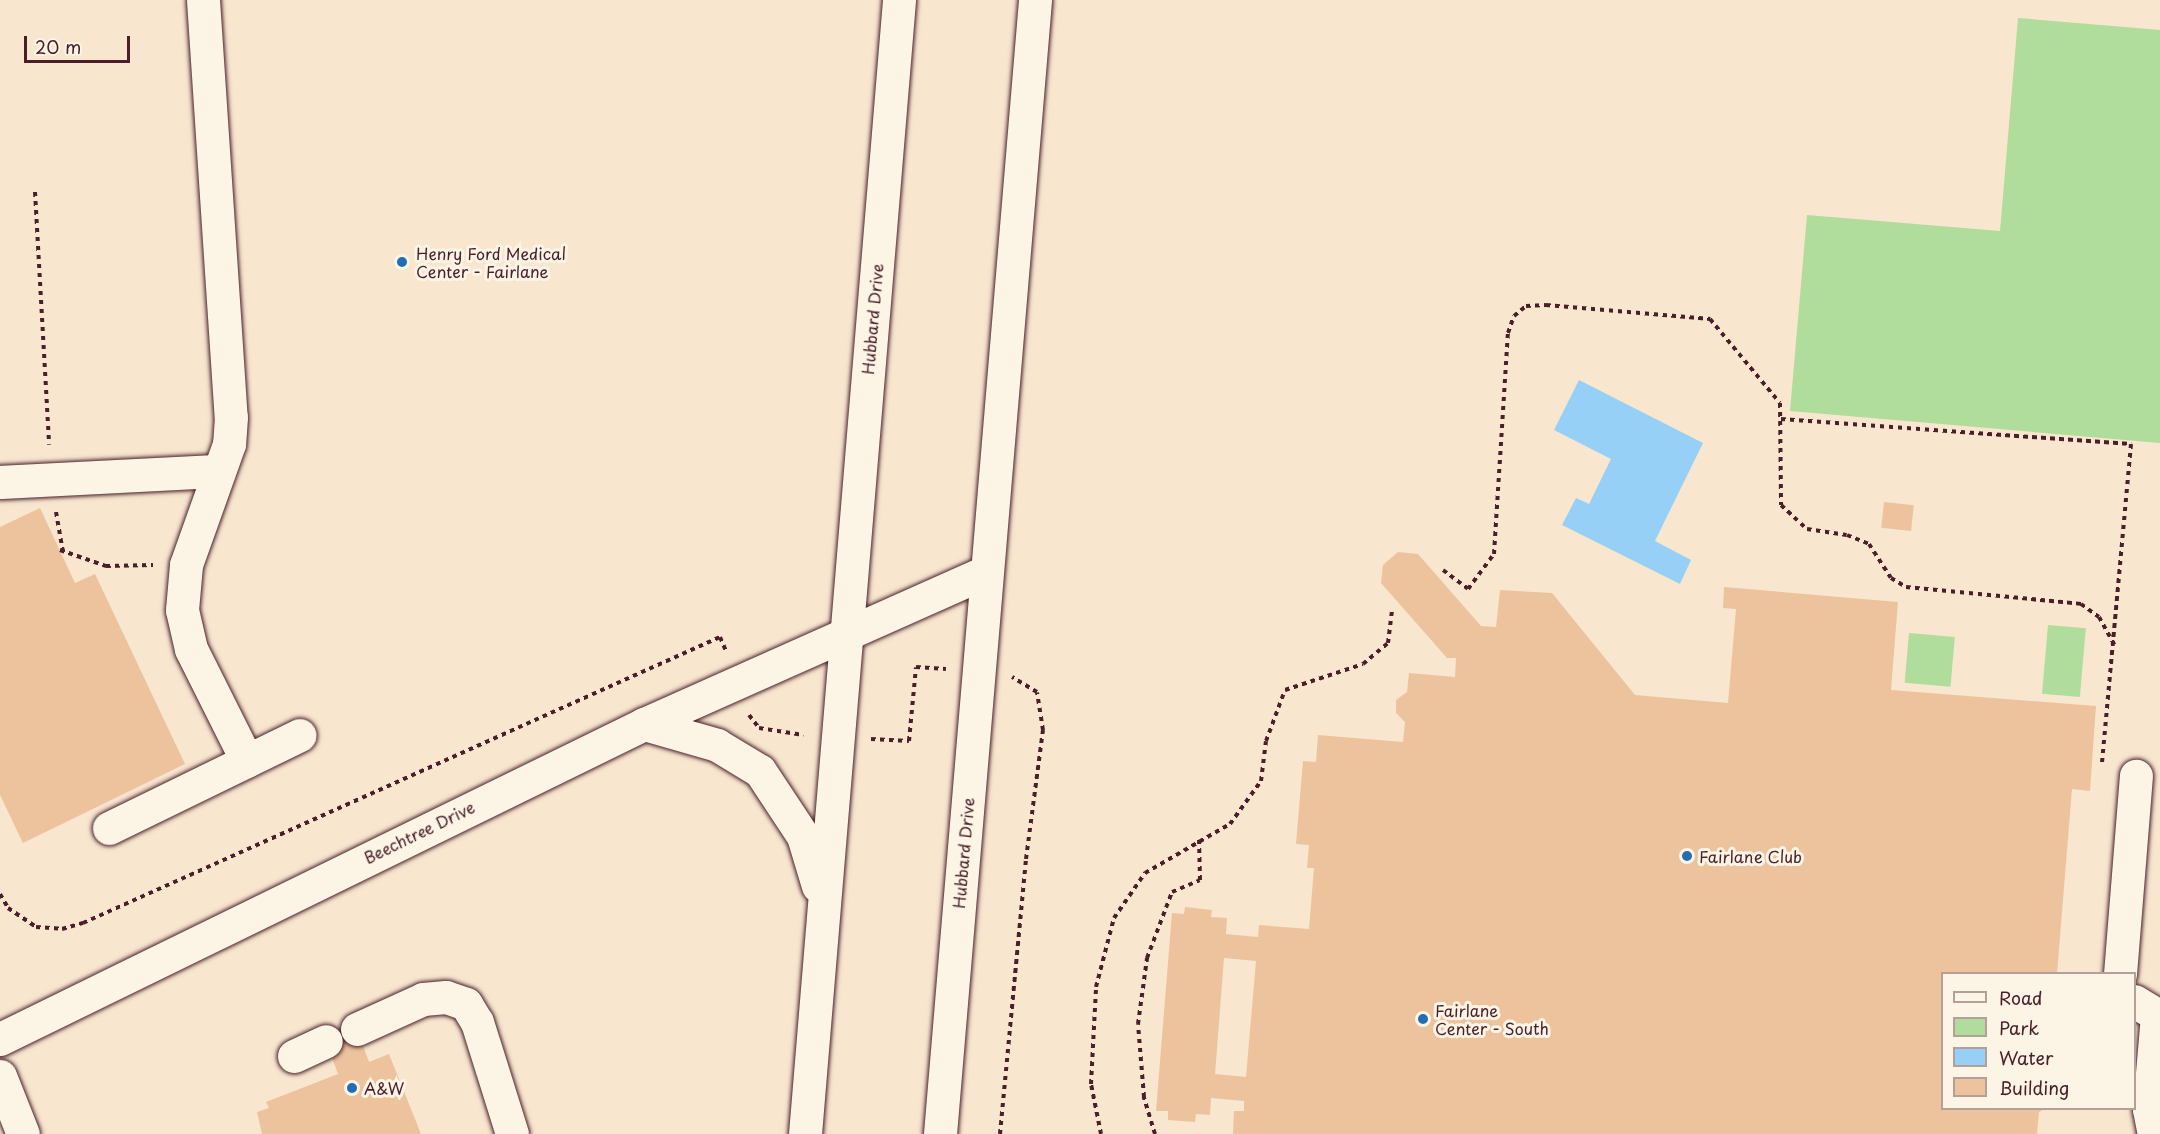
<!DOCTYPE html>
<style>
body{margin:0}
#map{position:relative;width:2160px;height:1134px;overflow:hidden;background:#f8e6cf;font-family:"Playpen Sans",sans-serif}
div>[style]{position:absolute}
.green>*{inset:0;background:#b0dd9b;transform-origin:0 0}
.water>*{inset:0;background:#97d0f6}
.building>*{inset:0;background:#edc39d;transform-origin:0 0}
.path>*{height:4px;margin-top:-2px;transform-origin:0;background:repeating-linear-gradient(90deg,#4a1f2b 0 4.5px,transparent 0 9px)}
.roads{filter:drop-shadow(0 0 2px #4a1f2b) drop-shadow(0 0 2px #4a1f2b)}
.minor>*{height:33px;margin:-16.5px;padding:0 16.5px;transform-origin:16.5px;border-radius:16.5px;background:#fcf5e5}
.dots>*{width:16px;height:16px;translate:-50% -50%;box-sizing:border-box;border:3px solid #fcf5e5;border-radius:50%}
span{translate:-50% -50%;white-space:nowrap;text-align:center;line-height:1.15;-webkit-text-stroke:6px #fcf5e5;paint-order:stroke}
.poi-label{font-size:16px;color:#4a1f2b}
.left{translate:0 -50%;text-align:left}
.street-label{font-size:16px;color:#4a1f2b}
.legend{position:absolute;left:1941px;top:972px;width:195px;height:138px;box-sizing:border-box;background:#fcf5e5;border:2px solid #b59f9b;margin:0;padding:8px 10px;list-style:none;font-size:18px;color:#4a1f2b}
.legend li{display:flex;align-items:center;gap:12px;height:30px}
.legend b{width:30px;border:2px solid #b59f9b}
.scale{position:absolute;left:24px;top:36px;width:106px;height:27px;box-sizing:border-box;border:3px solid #4a1f2b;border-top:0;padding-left:8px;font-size:18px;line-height:21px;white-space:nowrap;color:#4a1f2b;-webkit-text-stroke:4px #fcf5e5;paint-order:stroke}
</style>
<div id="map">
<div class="green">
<div style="clip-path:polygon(2018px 18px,2160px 30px,2160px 443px,1790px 411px,1807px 215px,2000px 231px)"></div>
<div style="left:2048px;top:625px;width:38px;height:69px;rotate:5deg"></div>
<div style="left:1909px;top:633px;width:46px;height:50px;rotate:5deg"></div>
</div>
<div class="water">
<div style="clip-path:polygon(1579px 380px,1703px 443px,1655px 541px,1691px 560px,1680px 584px,1562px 525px,1576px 498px,1589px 504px,1611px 459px,1554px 430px)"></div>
</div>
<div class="building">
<div style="left:1884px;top:502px;width:30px;height:26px;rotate:6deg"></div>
<div style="clip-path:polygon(40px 508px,75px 583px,95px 574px,185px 764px,23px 843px,0 795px,0 527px)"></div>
<div style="clip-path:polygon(evenodd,1398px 552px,1418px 554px,1481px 626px,1496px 627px,1500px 590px,1552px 593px,1635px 695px,1728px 703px,1736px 609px,1723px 608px,1724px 587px,1898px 602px,1891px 690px,2096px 706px,2090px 791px,2072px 789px,2057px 974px,1942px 974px,1942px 1108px,2046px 1108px,2039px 1112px,2037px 1134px,1233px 1134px,1234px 1111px,1244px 1111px,1244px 1101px,1211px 1098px,1210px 1115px,1196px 1114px,1195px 1122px,1168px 1120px,1168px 1111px,1156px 1111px,1172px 913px,1184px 914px,1185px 907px,1212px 910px,1211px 917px,1227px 918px,1226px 934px,1258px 937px,1259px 925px,1309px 929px,1314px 868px,1307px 868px,1309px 845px,1296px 844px,1303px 761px,1316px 762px,1318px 735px,1403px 742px,1405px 722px,1396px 713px,1396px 700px,1407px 692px,1409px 673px,1455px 677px,1456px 658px,1447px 658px,1381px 583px,1383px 565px,1398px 552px,1224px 958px,1256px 961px,1246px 1077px,1215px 1074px,1224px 958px)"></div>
<div style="clip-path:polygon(357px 1029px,369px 1062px,389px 1054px,421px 1134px,262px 1134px,257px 1112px,269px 1108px,266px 1102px,338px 1074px,326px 1041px)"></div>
</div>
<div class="path">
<div style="left:35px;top:192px;width:253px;rotate:86.8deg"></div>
<div style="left:1781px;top:419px;width:351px;rotate:4.1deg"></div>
<div style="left:2131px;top:444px;width:320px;rotate:95.2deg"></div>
<div style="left:56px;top:512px;width:41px;rotate:80.1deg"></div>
<div style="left:60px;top:550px;width:49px;rotate:19.2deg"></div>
<div style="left:106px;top:566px;width:47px;rotate:-1.2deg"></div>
<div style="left:1443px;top:570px;width:31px;rotate:37deg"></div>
<div style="left:1468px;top:589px;width:44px;rotate:-53.4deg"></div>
<div style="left:1494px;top:554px;width:221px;rotate:-86.4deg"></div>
<div style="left:1508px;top:333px;width:18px;rotate:-71deg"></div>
<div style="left:1514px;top:316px;width:16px;rotate:-40deg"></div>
<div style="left:1526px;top:306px;width:20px;rotate:-3deg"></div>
<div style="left:1546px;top:305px;width:165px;rotate:4.9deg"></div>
<div style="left:1710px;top:319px;width:109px;rotate:50.2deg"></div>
<div style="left:1780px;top:403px;width:102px;rotate:89.4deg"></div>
<div style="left:1781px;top:505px;width:35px;rotate:43deg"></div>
<div style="left:1807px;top:529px;width:40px;rotate:8.5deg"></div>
<div style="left:1847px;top:535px;width:24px;rotate:22deg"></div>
<div style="left:1869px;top:544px;width:40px;rotate:57.1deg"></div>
<div style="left:1891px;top:578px;width:17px;rotate:31deg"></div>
<div style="left:1906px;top:587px;width:176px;rotate:5.5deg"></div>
<div style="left:2081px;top:604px;width:22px;rotate:36deg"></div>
<div style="left:2099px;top:617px;width:35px;rotate:61deg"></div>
<div style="left:749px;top:715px;width:16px;rotate:52deg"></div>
<div style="left:759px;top:728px;width:45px;rotate:9deg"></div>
<div style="left:871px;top:739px;width:38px;rotate:3deg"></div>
<div style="left:909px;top:741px;width:74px;rotate:-84.6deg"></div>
<div style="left:916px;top:667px;width:30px;rotate:4deg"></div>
<div style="left:0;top:894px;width:16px;rotate:60deg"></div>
<div style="left:8px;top:908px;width:34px;rotate:34deg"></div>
<div style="left:36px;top:927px;width:26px;rotate:4deg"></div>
<div style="left:62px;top:929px;width:22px;rotate:-16deg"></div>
<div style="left:83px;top:923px;width:698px;rotate:-24.18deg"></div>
<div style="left:720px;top:637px;width:15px;rotate:67deg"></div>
<div style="left:1000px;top:1134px;width:276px;rotate:-84.6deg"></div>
<div style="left:1026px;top:859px;width:130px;rotate:-82.5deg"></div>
<div style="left:1043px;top:730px;width:38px;rotate:-99deg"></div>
<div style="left:1037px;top:692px;width:29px;rotate:-149deg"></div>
<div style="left:1101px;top:1134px;width:51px;rotate:-101.3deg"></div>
<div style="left:1091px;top:1084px;width:97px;rotate:-87deg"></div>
<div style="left:1096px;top:987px;width:71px;rotate:-75.4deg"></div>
<div style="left:1114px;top:918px;width:55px;rotate:-55.4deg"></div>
<div style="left:1145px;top:873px;width:98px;rotate:-30deg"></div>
<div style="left:1230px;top:824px;width:53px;rotate:-54.2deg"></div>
<div style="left:1261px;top:781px;width:40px;rotate:-82.9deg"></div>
<div style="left:1266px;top:741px;width:54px;rotate:-69.6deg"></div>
<div style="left:1285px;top:690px;width:82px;rotate:-18.4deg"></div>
<div style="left:1363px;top:664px;width:33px;rotate:-40deg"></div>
<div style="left:1388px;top:643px;width:34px;rotate:-83deg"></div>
<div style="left:1155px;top:1134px;width:39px;rotate:-107deg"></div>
<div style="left:1144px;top:1097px;width:73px;rotate:-94.7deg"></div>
<div style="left:1138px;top:1024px;width:67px;rotate:-82.2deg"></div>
<div style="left:1147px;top:958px;width:71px;rotate:-69.3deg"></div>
<div style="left:1172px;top:892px;width:30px;rotate:-23deg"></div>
<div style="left:1200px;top:880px;width:40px;rotate:-91.4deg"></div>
</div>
<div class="roads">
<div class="minor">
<div style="left:203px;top:0;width:418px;rotate:86.2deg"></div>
<div style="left:231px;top:417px;width:27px;rotate:94deg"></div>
<div style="left:229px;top:444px;width:128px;rotate:109.6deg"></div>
<div style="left:186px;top:565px;width:45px;rotate:95.1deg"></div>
<div style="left:182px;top:610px;width:40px;rotate:77deg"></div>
<div style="left:191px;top:649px;width:125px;rotate:63.4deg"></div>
<div style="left:0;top:482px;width:219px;rotate:-2.9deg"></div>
<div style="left:644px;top:724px;width:76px;rotate:16deg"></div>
<div style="left:717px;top:745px;width:50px;rotate:31.2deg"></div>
<div style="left:760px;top:771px;width:78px;rotate:56.5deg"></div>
<div style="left:803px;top:836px;width:52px;rotate:73.3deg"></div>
<div style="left:109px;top:828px;width:212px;rotate:-26deg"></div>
<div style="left:2120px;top:974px;width:199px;rotate:-85.4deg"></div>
<div style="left:2134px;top:1001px;width:27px;rotate:31deg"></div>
<div style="left:2157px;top:1015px;width:94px;rotate:94.9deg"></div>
<div style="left:2149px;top:1109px;width:25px;rotate:79deg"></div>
<div style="left:357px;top:1029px;width:72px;rotate:-24.4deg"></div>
<div style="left:423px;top:999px;width:23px;rotate:-5deg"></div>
<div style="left:446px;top:997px;width:21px;rotate:19deg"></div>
<div style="left:466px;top:1004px;width:21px;rotate:59deg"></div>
<div style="left:477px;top:1022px;width:117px;rotate:72.6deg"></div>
<div style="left:0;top:1039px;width:717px;rotate:-26.06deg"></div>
<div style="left:644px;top:724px;width:374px;rotate:-24deg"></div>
<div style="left:294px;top:1056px;width:35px;rotate:-25deg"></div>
<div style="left:0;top:1076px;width:62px;rotate:68.4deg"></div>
<div style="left:805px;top:1134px;width:1138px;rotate:-85.26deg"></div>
<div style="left:940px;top:1134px;width:1138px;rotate:-85.21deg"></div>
</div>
</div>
<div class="dots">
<div style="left:402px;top:262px;background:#1f6fb2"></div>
<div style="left:1687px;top:856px;background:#1f6fb2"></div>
<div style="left:1423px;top:1019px;background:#1f6fb2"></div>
<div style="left:352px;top:1088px;background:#1f6fb2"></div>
</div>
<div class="poi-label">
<span class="left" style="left:416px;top:262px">Henry Ford Medical<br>Center - Fairlane</span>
<span class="left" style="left:1699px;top:856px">Fairlane Club</span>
<span class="left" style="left:1435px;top:1019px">Fairlane<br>Center - South</span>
<span class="left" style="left:364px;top:1088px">A&amp;W</span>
</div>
<div class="street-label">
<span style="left:872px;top:319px;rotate:-85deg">Hubbard Drive</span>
<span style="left:419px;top:832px;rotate:-26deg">Beechtree Drive</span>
<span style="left:963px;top:853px;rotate:-85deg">Hubbard Drive</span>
</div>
<ul class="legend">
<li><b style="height:8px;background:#fcf5e5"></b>Road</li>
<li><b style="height:16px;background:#b0dd9b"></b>Park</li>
<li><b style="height:16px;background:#97d0f6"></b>Water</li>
<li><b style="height:16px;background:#edc39d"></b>Building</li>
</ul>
<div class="scale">20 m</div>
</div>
